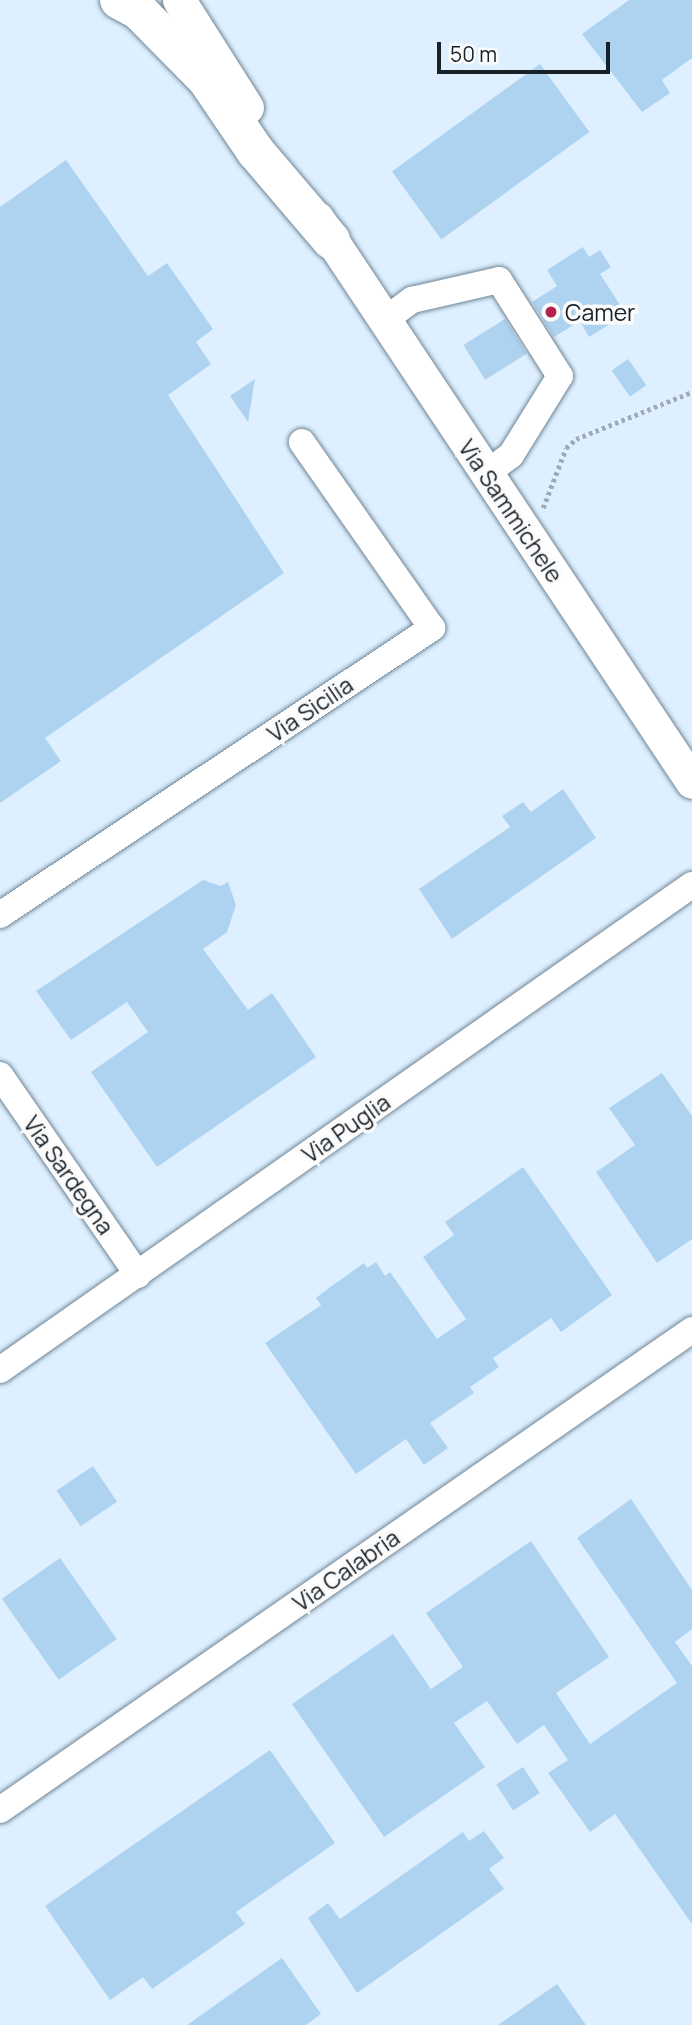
<!DOCTYPE html>
<style>
body{margin:0}
#map{position:relative;width:692px;height:2025px;overflow:hidden;background:#def0ff;font-family:Manrope,sans-serif}
div>[style]{position:absolute}
.building>*{inset:0;background:#aed3f1;transform-origin:0 0}
.path>*{height:4.5px;margin-top:-2.25px;transform-origin:0;background:repeating-linear-gradient(90deg,#9cabb7 0 3.5px,transparent 0 7px)}
.roads{filter:drop-shadow(0 0 2px #708595) drop-shadow(0 0 2px #708595)}
.minor>*{height:26px;margin:-13px;padding:0 13px;transform-origin:13px;border-radius:13px;background:#fff}
.major>*{height:33px;margin:-16.5px;padding:0 16.5px;transform-origin:16.5px;border-radius:16.5px;background:#fff}
.highway>*{height:38px;margin:-19px;padding:0 19px;transform-origin:19px;border-radius:19px;background:#fff}
.dots>*{width:19px;height:19px;translate:-50% -50%;box-sizing:border-box;border:4px solid #fbfbfb;border-radius:50%}
span{translate:-50% -50%;white-space:nowrap;text-align:center;line-height:1.15;-webkit-text-stroke:7px #fbfbfb;paint-order:stroke}
.poi-label{font-size:23px;color:#192128}
.left{translate:0 -50%;text-align:left}
.street-label{font-size:23px;color:#192128}
.scale{position:absolute;left:437px;top:42px;width:173px;height:32px;box-sizing:border-box;border:4px solid #192128;border-top:0;padding-left:9px;font-size:21px;line-height:24px;white-space:nowrap;color:#192128;-webkit-text-stroke:5px #fbfbfb;paint-order:stroke}
</style>
<div id="map">
<div class="building">
<div style="clip-path:polygon(629px 0,692px 0,692px 58px,662px 80px,670px 93px,642px 112px,582px 34px)"></div>
<div style="left:540px;top:64px;width:84px;height:183px;rotate:54deg"></div>
<div style="clip-path:polygon(66px 160px,148px 276px,167px 263px,213px 329px,196px 342px,211px 364px,168px 395px,284px 573px,45px 738px,61px 761px,0 803px,0 207px)"></div>
<div style="clip-path:polygon(583px 247px,589px 257px,600px 250px,611px 267px,600px 274px,626px 314px,589px 337px,580px 321px,554px 337px,532px 302px,557px 286px,547px 270px)"></div>
<div style="left:505px;top:319px;width:41px;height:49px;rotate:58deg"></div>
<div style="left:628px;top:359px;width:32px;height:20px;rotate:55deg"></div>
<div style="clip-path:polygon(255px 379px,248px 422px,230px 396px)"></div>
<div style="clip-path:polygon(563px 789px,596px 838px,452px 939px,419px 889px,510px 827px,502px 816px,523px 802px,531px 812px)"></div>
<div style="clip-path:polygon(203px 880px,221px 886px,228px 882px,236px 905px,227px 932px,203px 949px,248px 1010px,272px 993px,316px 1057px,157px 1167px,91px 1072px,148px 1032px,127px 1002px,71px 1040px,36px 991px)"></div>
<div style="clip-path:polygon(662px 1073px,692px 1116px,692px 1239px,657px 1263px,596px 1172px,635px 1145px,609px 1108px)"></div>
<div style="clip-path:polygon(523px 1167px,612px 1295px,561px 1332px,551px 1318px,493px 1358px,499px 1367px,470px 1387px,474px 1393px,430px 1423px,448px 1448px,424px 1465px,406px 1439px,356px 1474px,265px 1343px,321px 1305px,316px 1298px,329px 1288px,364px 1263px,367px 1268px,376px 1262px,385px 1276px,390px 1272px,437px 1339px,466px 1319px,423px 1257px,454px 1235px,445px 1222px)"></div>
<div style="left:93px;top:1466px;width:43px;height:44px;rotate:56deg"></div>
<div style="clip-path:polygon(631px 1499px,692px 1590px,692px 1629px,675px 1642px,692px 1666px,692px 1924px,615px 1814px,590px 1832px,548px 1773px,568px 1760px,544px 1725px,517px 1744px,487px 1701px,454px 1723px,485px 1767px,384px 1837px,292px 1704px,393px 1634px,431px 1689px,463px 1667px,426px 1613px,531px 1541px,609px 1657px,556px 1693px,590px 1744px,677px 1683px,577px 1538px)"></div>
<div style="left:60px;top:1558px;width:99px;height:71px;rotate:55deg"></div>
<div style="clip-path:polygon(270px 1750px,335px 1843px,236px 1912px,245px 1924px,152px 1989px,143px 1977px,110px 2000px,45px 1906px)"></div>
<div style="left:523px;top:1767px;width:31px;height:32px;rotate:57deg"></div>
<div style="clip-path:polygon(484px 1831px,504px 1858px,489px 1869px,504px 1889px,357px 1993px,308px 1918px,328px 1903px,340px 1919px,463px 1832px,469px 1841px)"></div>
<div style="clip-path:polygon(282px 1958px,321px 2014px,306px 2025px,187px 2025px)"></div>
<div style="clip-path:polygon(557px 1984px,586px 2025px,498px 2025px)"></div>
</div>
<div class="path">
<div style="left:543px;top:508px;width:64px;rotate:-69deg"></div>
<div style="left:566px;top:448px;width:13px;rotate:-42deg"></div>
<div style="left:576px;top:439px;width:125px;rotate:-22.1deg"></div>
</div>
<div class="roads">
<div class="minor">
<div style="left:385px;top:320px;width:34px;rotate:-37deg"></div>
<div style="left:412px;top:300px;width:89px;rotate:-12.9deg"></div>
<div style="left:499px;top:280px;width:114px;rotate:57.6deg"></div>
<div style="left:560px;top:376px;width:93px;rotate:121.8deg"></div>
<div style="left:511px;top:455px;width:31px;rotate:143deg"></div>
<div style="left:0;top:915px;width:519px;rotate:-33.6deg"></div>
<div style="left:432px;top:628px;width:227px;rotate:-125deg"></div>
<div style="left:0;top:1075px;width:243px;rotate:55.4deg"></div>
<div style="left:0;top:1370px;width:845px;rotate:-35.03deg"></div>
<div style="left:0;top:1810px;width:842px;rotate:-34.75deg"></div>
</div>
<div class="major">
<div style="left:179px;top:0;width:127px;rotate:57.6deg"></div>
<div style="left:317px;top:218px;width:677px;rotate:56.38deg"></div>
</div>
<div class="highway">
<div style="left:119px;top:0;width:21px;rotate:28deg"></div>
<div style="left:138px;top:10px;width:98px;rotate:45.4deg"></div>
<div style="left:207px;top:80px;width:87px;rotate:55.8deg"></div>
<div style="left:256px;top:152px;width:116px;rotate:49.6deg"></div>
</div>
</div>
<div class="dots">
<div style="left:551px;top:312px;background:#b22150"></div>
</div>
<div class="poi-label">
<span class="left" style="left:565px;top:312px">Camer</span>
</div>
<div class="street-label">
<span style="left:511px;top:511px;rotate:56deg">Via Sammichele</span>
<span style="left:310px;top:709px;rotate:-34deg">Via Sicilia</span>
<span style="left:346px;top:1128px;rotate:-35deg">Via Puglia</span>
<span style="left:69px;top:1175px;rotate:55deg">Via Sardegna</span>
<span style="left:346px;top:1570px;rotate:-35deg">Via Calabria</span>
</div>
<div class="scale">50 m</div>
</div>
